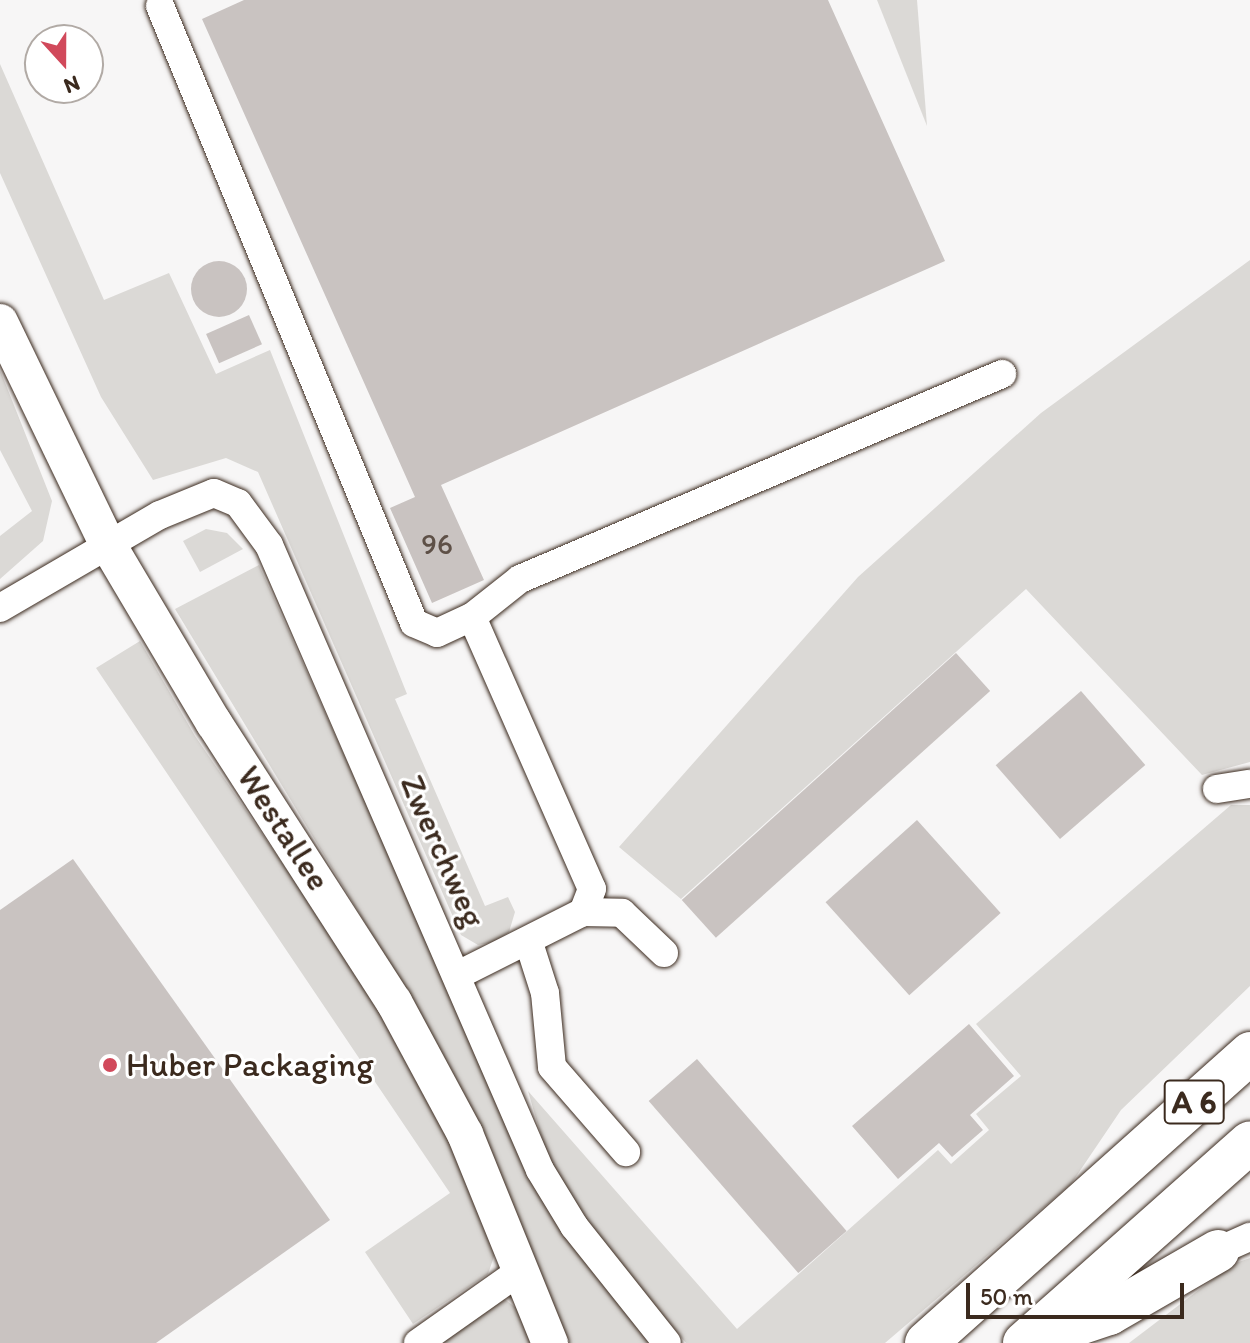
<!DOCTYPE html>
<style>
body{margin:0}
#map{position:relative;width:1250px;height:1343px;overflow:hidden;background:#f7f6f6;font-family:Itim,sans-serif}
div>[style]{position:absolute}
.green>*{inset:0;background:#dbd9d6}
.building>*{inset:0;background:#c9c3c1;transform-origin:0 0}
.round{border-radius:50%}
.roads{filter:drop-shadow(0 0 2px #3b2a1e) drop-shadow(0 0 2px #3b2a1e)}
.minor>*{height:28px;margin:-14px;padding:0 14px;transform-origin:14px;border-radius:14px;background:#fff}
.major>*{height:36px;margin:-18px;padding:0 18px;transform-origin:18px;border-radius:18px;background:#fff}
.highway>*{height:42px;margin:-21px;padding:0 21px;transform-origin:21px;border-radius:21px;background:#fff}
.dots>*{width:22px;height:22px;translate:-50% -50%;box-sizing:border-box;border:4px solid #fff;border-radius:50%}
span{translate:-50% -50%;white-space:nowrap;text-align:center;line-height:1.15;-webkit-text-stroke:6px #fff;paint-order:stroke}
.number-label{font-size:30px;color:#5e5047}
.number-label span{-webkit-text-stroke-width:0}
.shield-label span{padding:2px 6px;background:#fff;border:2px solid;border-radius:6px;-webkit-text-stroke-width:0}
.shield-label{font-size:32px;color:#3b2a1e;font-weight:700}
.street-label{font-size:34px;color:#3b2a1e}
.poi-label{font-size:34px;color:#3b2a1e}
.left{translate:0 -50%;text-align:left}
.north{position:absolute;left:24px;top:24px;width:80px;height:80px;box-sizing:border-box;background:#fff;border:2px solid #b1aaa5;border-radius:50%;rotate:159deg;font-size:22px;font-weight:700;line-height:32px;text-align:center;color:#3b2a1e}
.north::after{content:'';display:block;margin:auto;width:28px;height:36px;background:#d1495b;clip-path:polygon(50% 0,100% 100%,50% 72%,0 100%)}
.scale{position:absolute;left:966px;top:1283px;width:218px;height:36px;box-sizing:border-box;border:4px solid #3b2a1e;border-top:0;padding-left:10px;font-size:24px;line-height:28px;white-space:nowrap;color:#3b2a1e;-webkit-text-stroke:6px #fff;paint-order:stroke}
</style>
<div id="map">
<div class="green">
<div style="clip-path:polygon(877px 0,917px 0,927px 126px)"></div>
<div style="clip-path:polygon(0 64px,104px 300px,169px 273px,216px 374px,270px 350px,407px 694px,395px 699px,485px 906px,508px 897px,515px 912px,509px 932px,494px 942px,478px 945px,461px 935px,258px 472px,226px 458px,153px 480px,101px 397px,0 173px)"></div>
<div style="clip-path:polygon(1250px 260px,1250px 762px,1202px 775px,1026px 589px,681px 899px,619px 847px,858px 577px,1041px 413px)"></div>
<div style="clip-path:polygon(0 370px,52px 501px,43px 541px,0 579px,0 536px,32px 511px,0 450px)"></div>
<div style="clip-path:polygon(206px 529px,227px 533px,243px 549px,200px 572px,183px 541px)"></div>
<div style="clip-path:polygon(259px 565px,534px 1179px,657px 1343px,569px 1343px,479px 1127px,404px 987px,175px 609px)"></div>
<div style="clip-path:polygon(140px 641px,195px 736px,381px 1007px,452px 1140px,498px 1245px,488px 1274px,413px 1324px,365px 1252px,450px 1193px,96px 668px)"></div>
<div style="clip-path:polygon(1231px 805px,1250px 805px,1250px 986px,1121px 1110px,1071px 1184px,885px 1343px,686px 1343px,586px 1224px,550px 1166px,528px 1091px,737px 1329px,938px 1150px,951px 1164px,989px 1130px,976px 1114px,1021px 1076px,976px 1024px)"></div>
<div style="clip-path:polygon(1250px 1258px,1250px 1343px,1129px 1343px,1233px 1264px)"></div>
<div style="clip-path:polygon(503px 1298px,524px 1314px,534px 1343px,438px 1343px)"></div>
</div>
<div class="building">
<div style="clip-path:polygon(244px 0,828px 0,945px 261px,441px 485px,484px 580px,432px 603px,390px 508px,415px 497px,202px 19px)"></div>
<div class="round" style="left:191px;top:261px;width:56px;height:56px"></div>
<div style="left:249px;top:315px;width:32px;height:47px;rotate:66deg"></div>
<div style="left:956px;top:653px;width:51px;height:369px;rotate:48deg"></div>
<div style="left:1081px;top:691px;width:98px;height:113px;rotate:49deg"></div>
<div style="left:917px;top:820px;width:125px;height:123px;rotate:48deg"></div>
<div style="clip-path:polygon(73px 859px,330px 1220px,156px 1343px,0 1343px,0 910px)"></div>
<div style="clip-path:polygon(969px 1024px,1014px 1076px,970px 1115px,983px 1130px,952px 1157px,939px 1143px,898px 1179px,852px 1126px)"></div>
<div style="left:697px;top:1059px;width:228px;height:64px;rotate:49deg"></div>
</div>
<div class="roads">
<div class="minor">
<div style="left:160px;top:6px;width:667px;rotate:67.62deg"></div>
<div style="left:414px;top:623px;width:25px;rotate:23deg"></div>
<div style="left:437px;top:633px;width:38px;rotate:-25deg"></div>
<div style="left:472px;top:617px;width:61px;rotate:-38.4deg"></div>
<div style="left:520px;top:579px;width:524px;rotate:-23.04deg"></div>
<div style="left:0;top:608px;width:185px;rotate:-30.2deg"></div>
<div style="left:160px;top:515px;width:58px;rotate:-22.2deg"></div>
<div style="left:214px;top:493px;width:26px;rotate:23deg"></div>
<div style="left:238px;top:503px;width:52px;rotate:53.6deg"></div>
<div style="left:269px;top:545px;width:681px;rotate:66.56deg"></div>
<div style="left:540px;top:1170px;width:66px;rotate:58.7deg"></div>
<div style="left:574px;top:1226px;width:149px;rotate:51.5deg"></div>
<div style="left:472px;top:617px;width:297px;rotate:66.2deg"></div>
<div style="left:592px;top:889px;width:25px;rotate:111deg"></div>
<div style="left:1217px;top:789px;width:33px;rotate:-9deg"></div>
<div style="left:529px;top:943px;width:52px;rotate:72.3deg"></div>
<div style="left:545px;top:993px;width:74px;rotate:84.6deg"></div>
<div style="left:552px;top:1067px;width:113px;rotate:49deg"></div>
<div style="left:458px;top:975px;width:140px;rotate:-26.7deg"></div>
<div style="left:583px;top:912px;width:39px;rotate:1deg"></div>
<div style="left:622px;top:913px;width:58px;rotate:43.6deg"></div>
<div style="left:1218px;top:1251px;width:35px;rotate:-24deg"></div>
<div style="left:418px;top:1343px;width:128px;rotate:-35.2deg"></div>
</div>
<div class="major">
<div style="left:0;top:322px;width:246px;rotate:64.2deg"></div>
<div style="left:107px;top:543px;width:209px;rotate:59.3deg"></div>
<div style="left:214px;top:723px;width:332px;rotate:57.2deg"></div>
<div style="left:394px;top:1002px;width:150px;rotate:61.7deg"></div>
<div style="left:465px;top:1134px;width:226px;rotate:67.9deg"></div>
</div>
<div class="highway">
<div style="left:1043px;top:1336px;width:70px;rotate:-18.4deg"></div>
<div style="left:1109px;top:1314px;width:126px;rotate:-30deg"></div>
<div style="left:926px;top:1343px;width:435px;rotate:-41.8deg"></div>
<div style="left:1024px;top:1343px;width:302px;rotate:-41.6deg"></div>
</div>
</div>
<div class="dots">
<div style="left:110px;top:1065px;background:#d1495b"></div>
</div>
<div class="number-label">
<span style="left:437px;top:544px">96</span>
</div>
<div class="shield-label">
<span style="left:1194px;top:1102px">A 6</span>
</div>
<div class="street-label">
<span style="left:284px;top:828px;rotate:57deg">Westallee</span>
<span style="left:443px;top:851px;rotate:66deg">Zwerchweg</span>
</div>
<div class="poi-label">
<span class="left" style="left:126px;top:1065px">Huber Packaging</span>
</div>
<div class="north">N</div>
<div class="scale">50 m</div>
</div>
